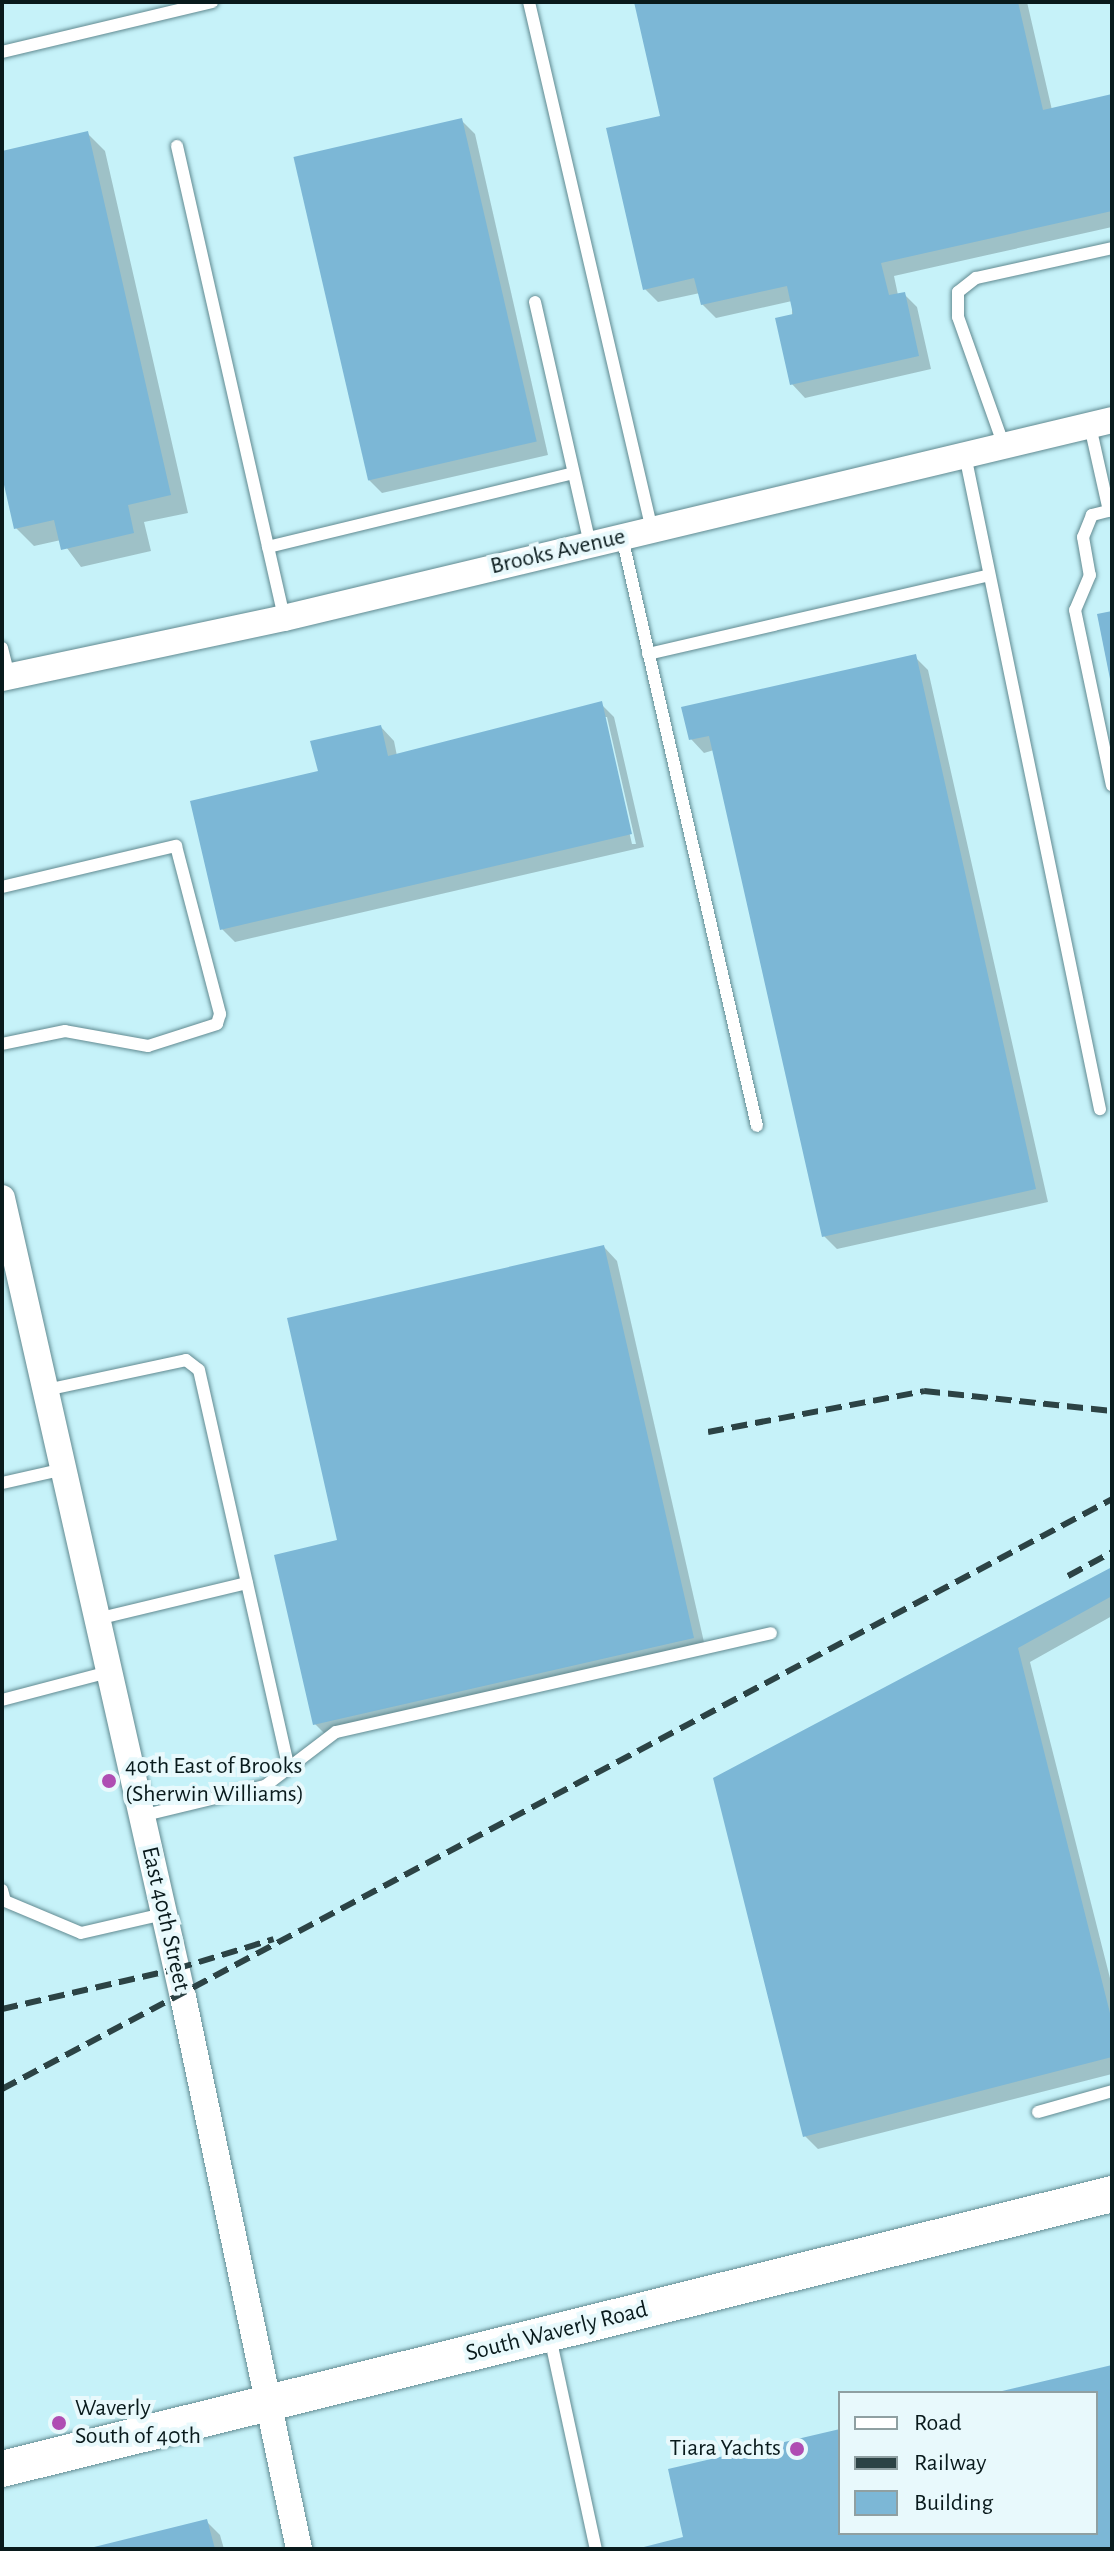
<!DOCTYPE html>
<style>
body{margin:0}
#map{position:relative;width:1114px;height:2551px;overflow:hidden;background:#c6f2f9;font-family:"Alegreya Sans",sans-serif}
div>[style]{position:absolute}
.shadow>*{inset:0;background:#0003}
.building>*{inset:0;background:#7cb7d6;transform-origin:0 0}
.roads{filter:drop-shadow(0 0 2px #618a91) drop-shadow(0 0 2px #618a91)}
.service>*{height:12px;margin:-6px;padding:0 6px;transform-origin:6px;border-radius:6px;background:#fff}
.minor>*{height:26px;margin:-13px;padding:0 13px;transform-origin:13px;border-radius:13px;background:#fff}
.secondary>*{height:36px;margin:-18px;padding:0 18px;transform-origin:18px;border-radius:18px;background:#fff}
.rail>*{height:6px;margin-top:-3px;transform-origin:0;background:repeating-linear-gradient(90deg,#2c4345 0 16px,transparent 0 24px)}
.dots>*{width:22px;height:22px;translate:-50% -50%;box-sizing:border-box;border:4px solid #e8f9fc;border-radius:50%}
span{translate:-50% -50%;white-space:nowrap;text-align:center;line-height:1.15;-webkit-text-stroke:8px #e8f9fc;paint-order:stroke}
.street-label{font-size:24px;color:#091a1c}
.poi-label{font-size:24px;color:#091a1c}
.left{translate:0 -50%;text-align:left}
.right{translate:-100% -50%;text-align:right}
.frame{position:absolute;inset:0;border:4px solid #091a1c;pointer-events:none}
.legend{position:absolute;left:838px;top:2391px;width:260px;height:144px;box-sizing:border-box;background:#e8f9fc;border:2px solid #8fa0a2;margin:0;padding:10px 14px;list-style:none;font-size:24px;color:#091a1c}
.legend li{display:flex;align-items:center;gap:16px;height:40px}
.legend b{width:40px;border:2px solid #8fa0a2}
</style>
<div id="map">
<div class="shadow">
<div style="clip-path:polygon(636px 2px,1027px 2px,1052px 110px,1112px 97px,1112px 227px,894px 276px,898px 295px,904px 294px,917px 307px,931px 369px,805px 398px,792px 384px,792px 301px,716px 318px,702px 304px,700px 293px,658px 302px,645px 289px,662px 118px)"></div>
<div style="clip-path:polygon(461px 120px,475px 134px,548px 455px,382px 493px,369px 480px)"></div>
<div style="clip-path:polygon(87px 133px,105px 151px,188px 513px,144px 522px,151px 551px,81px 567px,61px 540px,34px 546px,16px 528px,2px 467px,2px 153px)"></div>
<div style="clip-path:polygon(915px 657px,928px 670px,1048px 1202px,837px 1249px,824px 1236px,714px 750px,704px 753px,691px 739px)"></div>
<div style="clip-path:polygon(evenodd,601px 704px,614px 717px,644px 847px,235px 942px,222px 929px,320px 773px,381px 727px,394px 741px,397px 756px,601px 704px,603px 717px,607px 717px,636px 844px,632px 844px,603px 717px)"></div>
<div style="clip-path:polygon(604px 1247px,617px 1261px,706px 1651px,328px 1737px,315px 1724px,339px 1542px)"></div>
<div style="clip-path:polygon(1112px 1569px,1112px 1616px,1030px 1662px,1112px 1986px,1112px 2074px,818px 2149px,805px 2136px,715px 1779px)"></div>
<div style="clip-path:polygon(1112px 2367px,1112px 2549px,640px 2549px,685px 2539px,840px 2431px,840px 2533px,1096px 2533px,1096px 2393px,1002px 2393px)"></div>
<div style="clip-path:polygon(207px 2522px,220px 2535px,224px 2549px,94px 2549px)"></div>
</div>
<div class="building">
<div style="clip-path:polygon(634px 2px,1018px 2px,1043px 110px,1112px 94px,1112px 211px,881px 263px,889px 295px,905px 292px,919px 356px,790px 385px,775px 318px,793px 314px,787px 286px,701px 305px,694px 278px,643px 290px,606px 128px,660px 116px)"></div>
<div style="left:462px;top:118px;width:332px;height:173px;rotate:77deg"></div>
<div style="clip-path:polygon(88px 131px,171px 495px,128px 505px,134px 533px,61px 550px,54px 520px,14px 529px,2px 476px,2px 151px)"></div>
<div style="clip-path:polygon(1112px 611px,1112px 684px,1111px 684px,1097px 614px)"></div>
<div style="clip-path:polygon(916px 654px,1036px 1189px,822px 1237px,709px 736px,689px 740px,681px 707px)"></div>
<div style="clip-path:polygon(602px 701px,632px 834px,220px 930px,190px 801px,318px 771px,310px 741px,381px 725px,388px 756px)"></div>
<div style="clip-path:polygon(604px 1245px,694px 1638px,313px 1725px,274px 1555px,337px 1540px,287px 1318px)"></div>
<div style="clip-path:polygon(1112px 1567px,1112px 1596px,1018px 1648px,1112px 2021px,1112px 2057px,803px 2137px,713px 1778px)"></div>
<div style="clip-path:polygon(1112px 2365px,1112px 2549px,636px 2549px,683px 2537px,668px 2469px,840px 2429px,840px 2533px,1096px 2533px,1096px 2393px,998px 2392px)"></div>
<div style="clip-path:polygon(207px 2519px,215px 2549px,90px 2549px,90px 2548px)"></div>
</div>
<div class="roads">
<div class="service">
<div style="left:529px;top:2px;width:542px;rotate:76.89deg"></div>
<div style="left:2px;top:52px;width:216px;rotate:-13.4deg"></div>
<div style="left:177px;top:146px;width:484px;rotate:77.2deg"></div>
<div style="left:535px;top:302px;width:249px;rotate:77.2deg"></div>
<div style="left:1090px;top:426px;width:87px;rotate:77.4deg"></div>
<div style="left:1004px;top:446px;width:137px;rotate:-109.6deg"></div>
<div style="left:958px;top:317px;width:25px;rotate:-90deg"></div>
<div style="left:958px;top:292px;width:23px;rotate:-38deg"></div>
<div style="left:976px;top:278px;width:139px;rotate:-12.4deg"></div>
<div style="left:965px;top:455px;width:668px;rotate:78.34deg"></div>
<div style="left:1112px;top:510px;width:21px;rotate:166deg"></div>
<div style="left:1092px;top:515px;width:24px;rotate:112deg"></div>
<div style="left:1083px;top:537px;width:39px;rotate:80deg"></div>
<div style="left:1090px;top:575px;width:38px;rotate:113deg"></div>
<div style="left:1075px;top:610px;width:179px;rotate:78.1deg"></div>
<div style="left:622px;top:537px;width:604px;rotate:77.09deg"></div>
<div style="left:268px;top:547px;width:314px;rotate:-13.6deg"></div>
<div style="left:2px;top:648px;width:30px;rotate:76deg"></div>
<div style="left:648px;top:654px;width:350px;rotate:-13deg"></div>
<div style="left:2px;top:887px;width:179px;rotate:-13.3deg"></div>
<div style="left:176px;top:846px;width:174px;rotate:75.3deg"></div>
<div style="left:220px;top:1014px;width:10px;rotate:107deg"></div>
<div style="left:217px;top:1024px;width:72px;rotate:162.3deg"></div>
<div style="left:148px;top:1046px;width:84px;rotate:-169.8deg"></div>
<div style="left:65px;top:1031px;width:64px;rotate:168.3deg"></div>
<div style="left:46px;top:1390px;width:143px;rotate:-12.1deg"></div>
<div style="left:186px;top:1360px;width:16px;rotate:38deg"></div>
<div style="left:199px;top:1370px;width:408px;rotate:77.3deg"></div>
<div style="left:2px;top:1483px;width:64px;rotate:-12.7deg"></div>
<div style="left:97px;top:1619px;width:154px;rotate:-13.5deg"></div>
<div style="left:2px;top:1700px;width:111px;rotate:-14.7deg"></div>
<div style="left:141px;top:1816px;width:128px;rotate:-13.6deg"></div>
<div style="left:265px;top:1786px;width:89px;rotate:-37.3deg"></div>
<div style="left:336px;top:1732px;width:446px;rotate:-12.8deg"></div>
<div style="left:2px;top:1890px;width:11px;rotate:75deg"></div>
<div style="left:5px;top:1901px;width:82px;rotate:22.8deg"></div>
<div style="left:81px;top:1933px;width:84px;rotate:-13deg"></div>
<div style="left:1038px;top:2112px;width:77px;rotate:-15.8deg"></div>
<div style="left:550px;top:2337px;width:217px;rotate:77.8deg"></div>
</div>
<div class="minor">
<div style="left:2px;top:678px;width:288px;rotate:-12deg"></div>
<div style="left:284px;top:618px;width:851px;rotate:-13.45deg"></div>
<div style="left:2px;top:1198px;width:819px;rotate:77.24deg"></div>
<div style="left:183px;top:1997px;width:564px;rotate:78.13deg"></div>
</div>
<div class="secondary">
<div style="left:2px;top:2469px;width:1144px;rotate:-13.91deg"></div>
</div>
</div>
<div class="rail">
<div style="left:708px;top:1432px;width:220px;rotate:-10.7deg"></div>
<div style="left:924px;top:1391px;width:189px;rotate:6.1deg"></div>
<div style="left:1068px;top:1576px;width:50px;rotate:-28.6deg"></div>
<div style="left:2px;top:2009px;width:179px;rotate:-12.9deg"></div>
<div style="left:176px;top:1969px;width:102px;rotate:-17deg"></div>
<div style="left:2px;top:2089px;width:1257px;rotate:-27.99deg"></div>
</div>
<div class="dots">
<div style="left:109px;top:1781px;background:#af4db3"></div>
<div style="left:59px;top:2423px;background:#af4db3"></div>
<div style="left:797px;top:2449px;background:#af4db3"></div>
</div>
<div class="street-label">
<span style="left:558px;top:552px;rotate:-13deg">Brooks Avenue</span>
<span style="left:165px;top:1919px;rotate:77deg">East 40th Street</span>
<span style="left:557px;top:2332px;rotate:-14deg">South Waverly Road</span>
</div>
<div class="poi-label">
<span class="left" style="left:125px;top:1781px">40th East of Brooks<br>(Sherwin Williams)</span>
<span class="left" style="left:75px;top:2423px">Waverly<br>South of 40th</span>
<span class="right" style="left:781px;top:2449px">Tiara Yachts</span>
</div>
<div class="frame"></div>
<ul class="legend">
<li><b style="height:10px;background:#fff"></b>Road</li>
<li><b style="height:10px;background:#2c4345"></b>Railway</li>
<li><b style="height:22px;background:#7cb7d6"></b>Building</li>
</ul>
</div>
